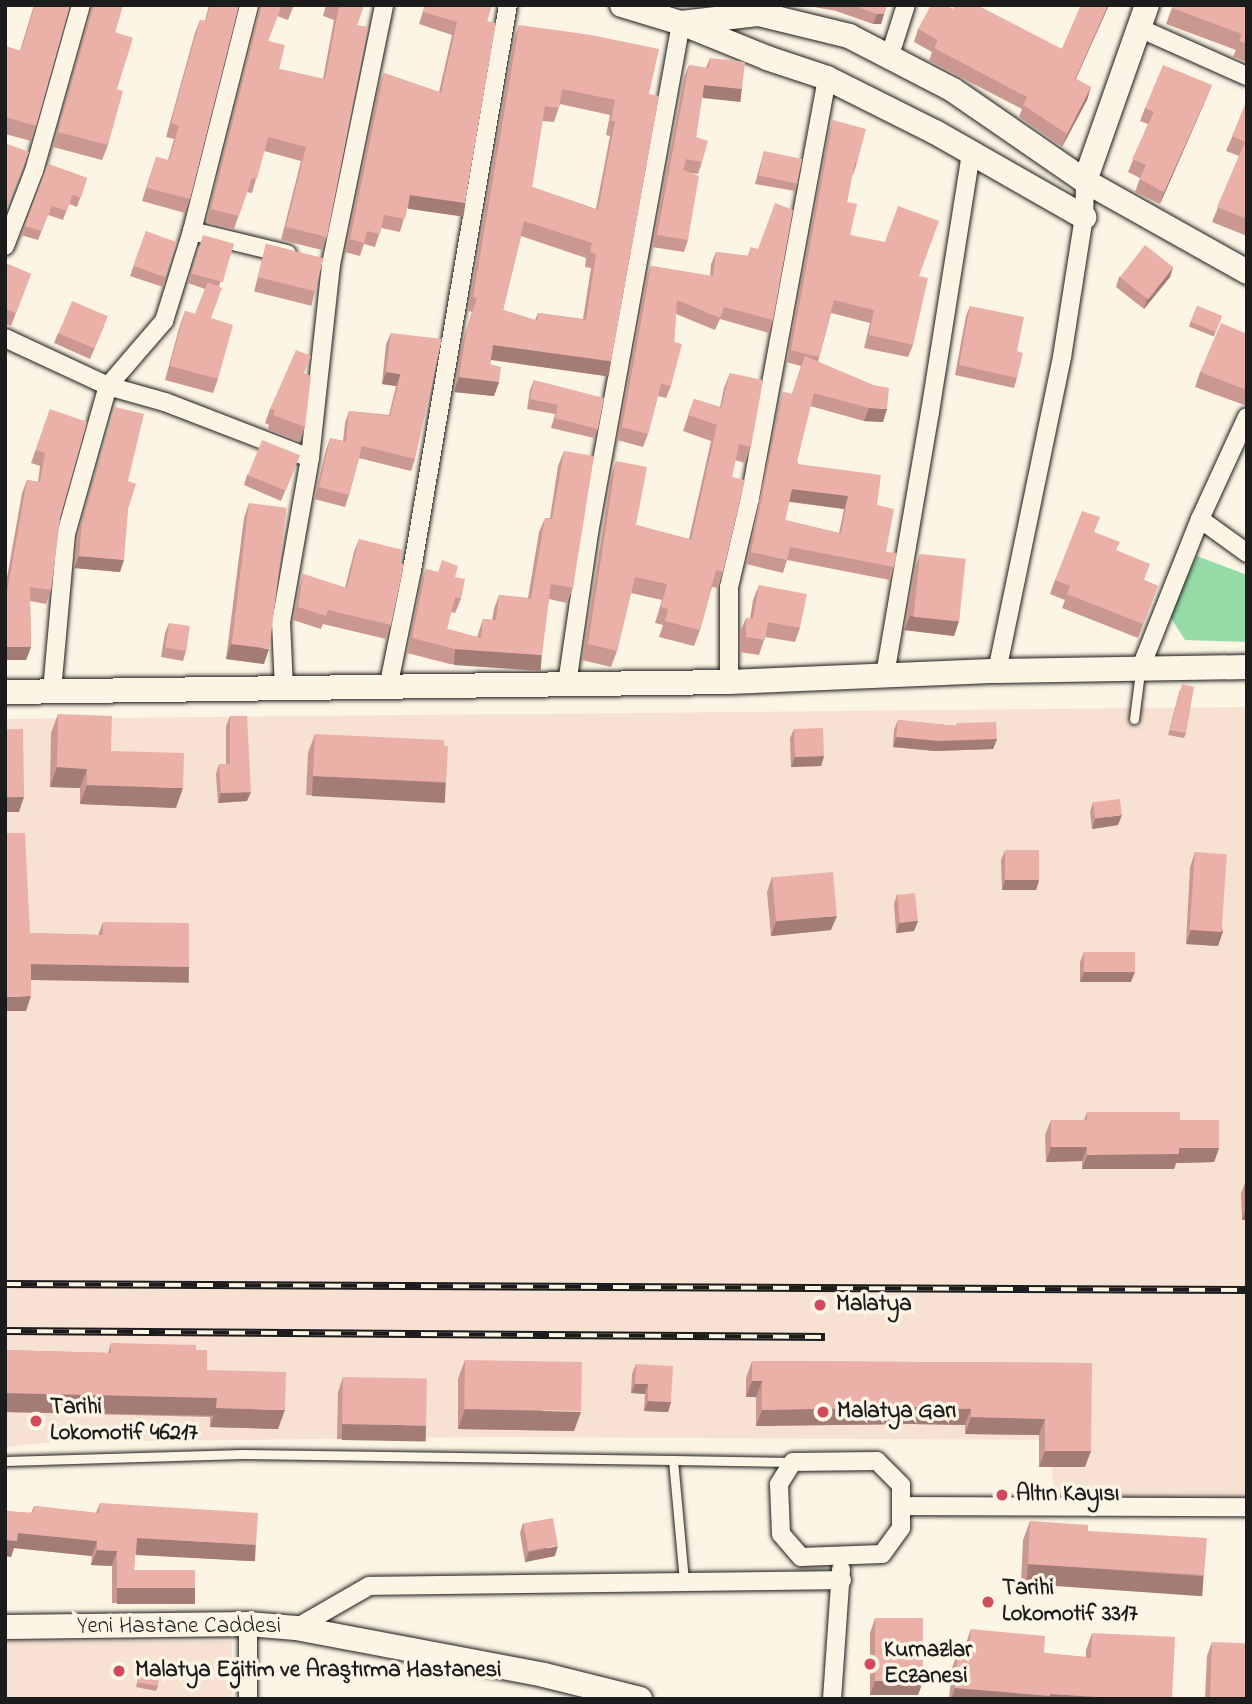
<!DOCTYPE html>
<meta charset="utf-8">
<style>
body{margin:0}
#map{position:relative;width:1252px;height:1704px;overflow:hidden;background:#fcf5e5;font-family:"Indie Flower",sans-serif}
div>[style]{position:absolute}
.built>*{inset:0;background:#f7e1d3;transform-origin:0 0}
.green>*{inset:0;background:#96dca9}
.roads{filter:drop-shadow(0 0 2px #1c1c1c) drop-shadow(0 0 2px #1c1c1c)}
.lane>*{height:9px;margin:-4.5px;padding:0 4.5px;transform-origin:4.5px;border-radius:4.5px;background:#fcf5e5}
.street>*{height:18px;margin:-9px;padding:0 9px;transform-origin:9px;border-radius:9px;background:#fcf5e5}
.secondary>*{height:24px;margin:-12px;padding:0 12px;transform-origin:12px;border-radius:12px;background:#fcf5e5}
.rail>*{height:8px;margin-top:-4px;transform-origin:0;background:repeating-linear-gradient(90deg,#fcf5e5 0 16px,#1c1c1c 0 32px);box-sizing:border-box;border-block:2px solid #1c1c1c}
.wall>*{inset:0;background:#ca9890;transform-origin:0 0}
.shaded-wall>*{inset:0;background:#a47c76;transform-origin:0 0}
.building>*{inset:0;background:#ebb1a8;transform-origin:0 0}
.dots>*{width:19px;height:19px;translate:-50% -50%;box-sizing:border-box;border:4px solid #fcf5e5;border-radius:50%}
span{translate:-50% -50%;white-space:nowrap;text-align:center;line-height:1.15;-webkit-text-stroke:7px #fcf5e5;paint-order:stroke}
.poi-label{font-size:23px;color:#1c1c1c;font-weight:700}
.left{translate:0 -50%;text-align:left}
.street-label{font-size:23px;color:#1c1c1c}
.frame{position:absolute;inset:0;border:7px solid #1c1c1c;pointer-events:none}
</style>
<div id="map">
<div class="built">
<div style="clip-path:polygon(1247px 707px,1247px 1509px,1056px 1506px,1048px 1440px,494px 1437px,54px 1442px,5px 1447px,5px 719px)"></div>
<div style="left:232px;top:1641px;width:58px;height:227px;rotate:90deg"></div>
</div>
<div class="green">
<div style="clip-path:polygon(1197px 556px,1247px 575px,1247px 642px,1185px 640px,1169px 615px)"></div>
</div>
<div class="roads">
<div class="lane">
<div style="left:1134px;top:719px;width:47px;rotate:-82.7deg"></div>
<div style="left:673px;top:1460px;width:120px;rotate:1deg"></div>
<div style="left:5px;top:1461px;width:238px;rotate:-1.7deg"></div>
<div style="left:243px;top:1454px;width:430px;rotate:0.8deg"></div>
<div style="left:673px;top:1460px;width:122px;rotate:84.8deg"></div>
</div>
<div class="street">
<div style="left:1139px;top:28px;width:118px;rotate:24deg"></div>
<div style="left:890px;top:55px;width:52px;rotate:-72.3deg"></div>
<div style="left:192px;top:231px;width:98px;rotate:13.6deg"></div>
<div style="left:5px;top:246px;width:80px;rotate:-68.9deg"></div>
<div style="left:34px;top:171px;width:173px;rotate:-74.2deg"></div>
<div style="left:5px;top:338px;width:114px;rotate:25deg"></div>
<div style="left:108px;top:386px;width:86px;rotate:-49.3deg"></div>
<div style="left:164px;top:321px;width:94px;rotate:-72.7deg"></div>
<div style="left:192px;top:231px;width:233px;rotate:-75.8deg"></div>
<div style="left:310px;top:458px;width:195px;rotate:-83.8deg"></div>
<div style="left:331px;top:264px;width:264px;rotate:-78.4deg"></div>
<div style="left:1200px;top:519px;width:58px;rotate:35.9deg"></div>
<div style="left:1141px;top:667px;width:159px;rotate:-68.3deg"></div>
<div style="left:1200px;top:519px;width:112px;rotate:-65.3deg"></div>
<div style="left:997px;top:671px;width:321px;rotate:-78.3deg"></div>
<div style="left:1062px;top:357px;width:142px;rotate:-81.1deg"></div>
<div style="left:1084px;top:217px;width:36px;rotate:-88deg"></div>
<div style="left:885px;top:675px;width:267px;rotate:-80.3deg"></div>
<div style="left:930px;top:412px;width:263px;rotate:-81deg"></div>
<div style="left:729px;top:682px;width:95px;rotate:-90deg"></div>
<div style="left:729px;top:587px;width:91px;rotate:-76.7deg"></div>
<div style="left:750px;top:498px;width:427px;rotate:-79.6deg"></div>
<div style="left:567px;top:684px;width:153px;rotate:-81.7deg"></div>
<div style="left:589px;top:533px;width:518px;rotate:-79.77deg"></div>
<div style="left:388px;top:688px;width:120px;rotate:-78.5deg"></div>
<div style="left:412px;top:570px;width:573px;rotate:-80.36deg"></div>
<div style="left:52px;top:691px;width:158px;rotate:-84.9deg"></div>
<div style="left:66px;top:534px;width:154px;rotate:-74.2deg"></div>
<div style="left:108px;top:386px;width:59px;rotate:15.7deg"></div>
<div style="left:165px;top:402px;width:155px;rotate:21.1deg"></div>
<div style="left:310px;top:458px;width:167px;rotate:100deg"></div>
<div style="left:281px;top:622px;width:66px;rotate:87.4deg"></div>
<div style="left:877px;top:1461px;width:34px;rotate:45deg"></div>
<div style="left:901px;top:1485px;width:43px;rotate:90deg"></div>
<div style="left:901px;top:1528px;width:32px;rotate:126deg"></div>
<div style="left:882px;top:1554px;width:81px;rotate:177.9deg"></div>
<div style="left:801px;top:1557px;width:30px;rotate:-131deg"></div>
<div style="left:781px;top:1534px;width:50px;rotate:-92.3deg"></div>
<div style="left:779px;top:1484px;width:26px;rotate:-58deg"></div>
<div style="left:793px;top:1462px;width:84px;rotate:-0.7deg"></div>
<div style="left:901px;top:1506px;width:346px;rotate:0.2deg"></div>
<div style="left:296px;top:1628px;width:84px;rotate:-29.9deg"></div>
<div style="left:369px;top:1586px;width:473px;rotate:-0.7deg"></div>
<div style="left:248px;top:1699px;width:75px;rotate:-90deg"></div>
<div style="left:832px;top:1699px;width:130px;rotate:-86deg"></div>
</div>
<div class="secondary">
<div style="left:622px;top:5px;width:62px;rotate:17deg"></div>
<div style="left:681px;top:23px;width:93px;rotate:22.1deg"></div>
<div style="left:767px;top:58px;width:63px;rotate:18.4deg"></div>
<div style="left:827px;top:78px;width:121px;rotate:26.6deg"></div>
<div style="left:935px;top:132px;width:172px;rotate:29.7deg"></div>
<div style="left:681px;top:23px;width:79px;rotate:-6.6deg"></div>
<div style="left:759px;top:14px;width:93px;rotate:13.7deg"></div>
<div style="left:849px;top:36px;width:117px;rotate:27.4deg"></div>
<div style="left:953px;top:90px;width:160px;rotate:34.6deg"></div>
<div style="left:1085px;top:181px;width:186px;rotate:29.3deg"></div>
<div style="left:1085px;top:181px;width:187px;rotate:-70.6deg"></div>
<div style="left:5px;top:692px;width:724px;rotate:-0.79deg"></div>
<div style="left:729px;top:682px;width:268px;rotate:-2.4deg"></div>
<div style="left:997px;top:671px;width:250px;rotate:-0.9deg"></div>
<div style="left:5px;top:1627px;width:243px;rotate:-0.7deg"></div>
<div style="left:248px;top:1624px;width:48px;rotate:4.8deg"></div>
<div style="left:296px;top:1628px;width:252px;rotate:10.7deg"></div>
<div style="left:544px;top:1675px;width:99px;rotate:14deg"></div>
</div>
</div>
<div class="rail">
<div style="left:5px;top:1284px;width:1242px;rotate:0.28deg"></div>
<div style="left:5px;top:1331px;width:820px;rotate:0.42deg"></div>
</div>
<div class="wall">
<div style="clip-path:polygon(34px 5px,70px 5px,36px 126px,31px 141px,5px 134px,5px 46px,20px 51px)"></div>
<div style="clip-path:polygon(92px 5px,123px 5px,115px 32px,117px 89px,108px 145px,102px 160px,53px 147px)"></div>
<div style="clip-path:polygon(209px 5px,239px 5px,190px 199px,185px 213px,142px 201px,156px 157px,168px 160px,174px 139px,166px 137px,195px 33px,200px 20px,205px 21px)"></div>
<div style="clip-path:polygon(260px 5px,294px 5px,288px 20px,277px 16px,268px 41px,279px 69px,323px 79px,334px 20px,323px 16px,326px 5px,364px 5px,357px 25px,327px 237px,322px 250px,281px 240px,301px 161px,264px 151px,252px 193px,247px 192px,234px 229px,206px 223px)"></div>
<div style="clip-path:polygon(425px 5px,492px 5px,487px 21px,465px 203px,461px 216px,407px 208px,400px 232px,381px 228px,375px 247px,364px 244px,360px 256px,345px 252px,379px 86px,384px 73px,439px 92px,452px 35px,419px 24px)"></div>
<div style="clip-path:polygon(803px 5px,887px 5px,881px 24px,873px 24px,836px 11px)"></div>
<div style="clip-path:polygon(1081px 5px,1109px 5px,1076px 79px,1091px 87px,1087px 100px,1062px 147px,1019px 117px,1022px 109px,929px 61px,932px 52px,914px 42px,918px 29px,953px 9px,1062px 49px)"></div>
<div style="clip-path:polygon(1173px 5px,1247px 5px,1247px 62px,1233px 57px,1236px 50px,1166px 24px)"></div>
<div style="clip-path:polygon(evenodd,519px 25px,649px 94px,611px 361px,606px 376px,491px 360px,490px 364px,499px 382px,494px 396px,454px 392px,462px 342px,472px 312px,468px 311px,514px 39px,519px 25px,560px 104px,610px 115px,606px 135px,610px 136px,596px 209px,532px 187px,542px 121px,554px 122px,560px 104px,519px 25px,521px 236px,586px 258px,585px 267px,591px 268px,583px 319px,538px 313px,535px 320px,503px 310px,521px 236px)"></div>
<div style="clip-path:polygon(710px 58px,742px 89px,738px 101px,702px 97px,696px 137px,702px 162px,698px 174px,690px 173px,688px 240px,684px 252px,652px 247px,684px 77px,689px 65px,706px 68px)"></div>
<div style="clip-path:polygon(1212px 85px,1160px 204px,1135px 192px,1140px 178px,1128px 172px,1148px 124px,1140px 121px,1145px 108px)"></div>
<div style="clip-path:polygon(1247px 102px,1247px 236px,1212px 222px,1239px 156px,1226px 151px)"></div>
<div style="clip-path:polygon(evenodd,833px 120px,857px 163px,853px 175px,852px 175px,847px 202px,850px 235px,919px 276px,913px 345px,908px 357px,864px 348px,870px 323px,831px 313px,818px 362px,873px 385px,883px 422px,864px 421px,810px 406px,797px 461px,798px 464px,877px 505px,886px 552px,894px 567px,890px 580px,787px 560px,783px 573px,746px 564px,779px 405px,783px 392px,792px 394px,801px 366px,786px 362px,829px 133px,833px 120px,789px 502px,844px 509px,839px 533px,785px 520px,789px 502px)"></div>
<div style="clip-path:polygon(764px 151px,798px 182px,795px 191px,755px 184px)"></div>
<div style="clip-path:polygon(48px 164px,87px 178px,77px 207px,69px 204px,63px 220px,48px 215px,38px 240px,21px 235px)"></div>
<div style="clip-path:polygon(146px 231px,166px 277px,163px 287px,130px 276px)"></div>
<div style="clip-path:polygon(234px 244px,219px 286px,211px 318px,218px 379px,213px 393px,165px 380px,180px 325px,185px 311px,195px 314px,205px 289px,188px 283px,200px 245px)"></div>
<div style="left:266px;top:244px;width:59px;height:49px;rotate:14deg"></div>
<div style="clip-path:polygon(751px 247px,773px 320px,769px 333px,720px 319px,715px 330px,676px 314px,671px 386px,666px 398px,658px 396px,648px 434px,643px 447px,617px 440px,646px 279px,651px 266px,710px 276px,711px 264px,716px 252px,748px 256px)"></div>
<div style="clip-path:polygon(5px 263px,31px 274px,11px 326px,5px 324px)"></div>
<div style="clip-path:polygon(1173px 267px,1170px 277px,1144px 309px,1116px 287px,1119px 277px)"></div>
<div style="clip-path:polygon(970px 306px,1017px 351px,1017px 378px,1014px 388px,955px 375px,966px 316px)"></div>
<div style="left:1197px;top:306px;width:27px;height:22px;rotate:22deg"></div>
<div style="clip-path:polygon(104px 326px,90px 359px,54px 343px,58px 333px)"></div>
<div style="clip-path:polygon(391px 333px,415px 459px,411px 471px,359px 458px,349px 495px,345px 507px,314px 499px,326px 450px,330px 438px,343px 441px,345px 423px,349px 411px,389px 415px,396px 386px,382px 384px,386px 344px)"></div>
<div style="clip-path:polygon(1247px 334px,1247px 406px,1195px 387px,1200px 372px)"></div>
<div style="clip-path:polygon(305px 373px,305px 427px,299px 442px,268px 429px,269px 425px,265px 423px,270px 409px)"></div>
<div style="clip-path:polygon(730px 373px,751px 447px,745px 463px,735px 460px,732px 477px,723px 572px,718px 588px,712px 587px,700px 630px,694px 646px,659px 637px,663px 625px,655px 623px,662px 600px,631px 593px,617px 651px,611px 667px,582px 660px,611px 477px,616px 461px,636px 525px,689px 539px,711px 441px,683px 431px,694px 399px,720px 407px,724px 388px)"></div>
<div style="clip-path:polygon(534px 380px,598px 429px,594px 438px,551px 428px,555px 414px,527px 409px,530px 390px)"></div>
<div style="clip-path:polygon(115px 407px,128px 481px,128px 509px,120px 572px,74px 568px,77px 536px)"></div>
<div style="clip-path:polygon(50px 409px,60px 518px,51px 590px,46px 604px,30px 601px,31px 647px,26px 660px,5px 660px,5px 589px,22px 493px,27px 480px,38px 482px,40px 466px,31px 463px)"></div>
<div style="clip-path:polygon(564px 451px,573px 588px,567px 603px,549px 599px,536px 670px,450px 664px,407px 653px,421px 583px,426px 569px,455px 577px,461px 599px,455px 613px,451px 612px,447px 629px,477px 637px,483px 619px,492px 620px,494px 609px,499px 595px,528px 598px,539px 532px,545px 518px,550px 518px,558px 466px)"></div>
<div style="clip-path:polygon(300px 455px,281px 501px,244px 485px,247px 475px)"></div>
<div style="clip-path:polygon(249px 503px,264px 664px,226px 659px,244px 518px)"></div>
<div style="clip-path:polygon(1094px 532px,1116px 550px,1144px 580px,1158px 586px,1138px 638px,1062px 608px,1065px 600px,1050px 594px,1055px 580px)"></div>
<div style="clip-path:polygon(359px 539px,400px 563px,391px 625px,386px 639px,323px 624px,321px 629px,293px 620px,299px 588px,303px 574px,345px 588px,354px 552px)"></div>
<div style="clip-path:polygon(920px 554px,959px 621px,954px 636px,904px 630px,915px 568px)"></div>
<div style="clip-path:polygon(759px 585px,800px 628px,795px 642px,765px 637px,759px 655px,740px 652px,740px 632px,746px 618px,750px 619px,753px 600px)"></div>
<div style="clip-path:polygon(169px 623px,186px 651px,183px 661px,161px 657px,165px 633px)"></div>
<div style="clip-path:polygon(1180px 689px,1186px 733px,1184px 738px,1168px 735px)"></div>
<div style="clip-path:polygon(58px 714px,111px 751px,176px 808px,80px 804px,80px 788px,50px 787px,51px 733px)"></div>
<div style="clip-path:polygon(230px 716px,247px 801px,218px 803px,216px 774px,219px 764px,226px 764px,226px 726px)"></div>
<div style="clip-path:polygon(898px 720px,956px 726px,957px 723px,997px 739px,993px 749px,935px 751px,893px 747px,894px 730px)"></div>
<div style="clip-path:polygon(794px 729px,824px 756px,821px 766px,791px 767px,790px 738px)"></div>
<div style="clip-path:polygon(315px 734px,446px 782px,439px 801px,306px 795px,308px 753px)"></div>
<div style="clip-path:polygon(1093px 802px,1118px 825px,1092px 829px,1090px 812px)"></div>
<div style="clip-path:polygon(1005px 851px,1039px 880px,1036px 890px,1002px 890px,1001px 860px)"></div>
<div style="clip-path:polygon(1195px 852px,1223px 931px,1218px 946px,1186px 944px,1190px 867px)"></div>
<div style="clip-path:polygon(772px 877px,831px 930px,771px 936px,767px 892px)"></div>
<div style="clip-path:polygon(897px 894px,918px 921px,914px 931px,896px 933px,894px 904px)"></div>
<div style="clip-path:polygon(103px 922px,189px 967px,183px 981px,31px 979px,26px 1011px,30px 933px,98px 935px)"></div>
<div style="clip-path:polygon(1084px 952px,1131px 982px,1080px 982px,1080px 962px)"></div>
<div style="clip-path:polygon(1087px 1112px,1180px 1120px,1219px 1148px,1214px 1162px,1176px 1163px,1174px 1169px,1082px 1169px,1082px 1161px,1046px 1162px,1045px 1135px,1051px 1120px,1084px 1120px)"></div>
<div style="clip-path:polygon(1247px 1178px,1247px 1220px,1242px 1220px,1241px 1193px)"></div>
<div style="clip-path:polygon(111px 1343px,196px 1350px,207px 1370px,278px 1429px,210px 1427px,210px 1417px,5px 1412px,5px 1350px,108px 1353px)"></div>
<div style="clip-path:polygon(465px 1360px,574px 1431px,458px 1429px,458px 1379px)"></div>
<div style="clip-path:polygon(752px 1361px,1092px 1363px,1085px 1467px,1039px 1467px,1039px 1435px,965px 1434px,965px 1425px,911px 1424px,756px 1426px,756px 1397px,746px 1397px,746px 1378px)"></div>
<div style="clip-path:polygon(636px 1364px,671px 1402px,668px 1412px,644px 1411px,645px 1394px,631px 1393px,632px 1374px)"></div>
<div style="clip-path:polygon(343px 1377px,421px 1441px,337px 1439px,338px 1392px)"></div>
<div style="clip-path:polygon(100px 1503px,250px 1561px,135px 1554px,134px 1570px,195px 1588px,189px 1603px,112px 1603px,112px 1566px,91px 1565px,92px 1556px,14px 1548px,11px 1557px,5px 1556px,5px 1511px,31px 1513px,34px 1506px,96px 1513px)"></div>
<div style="clip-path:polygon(1030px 1521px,1088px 1531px,1204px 1575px,1197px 1594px,1021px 1583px,1023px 1540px)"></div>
<div style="clip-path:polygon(523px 1523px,555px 1556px,525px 1562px,520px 1533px)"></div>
<div style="clip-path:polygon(875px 1618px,923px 1681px,918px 1695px,870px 1695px,870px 1633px)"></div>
<div style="clip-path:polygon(971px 1629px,1044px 1653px,1086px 1657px,1086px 1650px,1092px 1633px,1172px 1699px,949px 1699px,952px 1668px,958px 1651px,964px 1651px,965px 1646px)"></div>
<div style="clip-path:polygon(1212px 1642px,1247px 1699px,1205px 1699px,1207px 1656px)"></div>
<div style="clip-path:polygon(141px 1665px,158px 1686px,156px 1691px,136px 1687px)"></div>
</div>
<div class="shaded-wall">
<div style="clip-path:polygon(1108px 5px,1109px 5px,1070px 91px,1075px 79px)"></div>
<div style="clip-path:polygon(877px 14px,884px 14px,881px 24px,873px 24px)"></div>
<div style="left:704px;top:85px;width:38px;height:13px;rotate:6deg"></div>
<div style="clip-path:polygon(1212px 85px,1207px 97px,1160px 204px,1164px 192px)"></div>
<div style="clip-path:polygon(1091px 87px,1087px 100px,1062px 147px,1067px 134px)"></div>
<div style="left:410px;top:195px;width:56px;height:14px;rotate:8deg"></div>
<div style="clip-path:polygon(1173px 267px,1170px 277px,1144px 309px,1147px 299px)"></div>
<div style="left:493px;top:345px;width:119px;height:15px;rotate:8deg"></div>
<div style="clip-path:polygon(386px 372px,401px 374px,396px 386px,382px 384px)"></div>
<div style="clip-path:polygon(459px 377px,499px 382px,494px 396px,454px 392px)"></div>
<div style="clip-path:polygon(869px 408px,887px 409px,883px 422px,864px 421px)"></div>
<div style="clip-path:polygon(792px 489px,848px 496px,844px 509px,787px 501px)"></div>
<div style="clip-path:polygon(79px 556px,124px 560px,120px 572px,74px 568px)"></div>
<div style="clip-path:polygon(910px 616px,959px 621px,954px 636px,904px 630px)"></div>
<div style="clip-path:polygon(231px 644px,269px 649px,264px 664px,226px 659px)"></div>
<div style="clip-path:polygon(5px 647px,31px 647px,26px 660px,5px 660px)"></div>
<div style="left:455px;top:649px;width:87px;height:16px;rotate:4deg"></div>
<div style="clip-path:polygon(896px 737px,997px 739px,993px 749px,935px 751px,893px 747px)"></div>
<div style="clip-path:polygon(824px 756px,821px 766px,791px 767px,795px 757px)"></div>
<div style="clip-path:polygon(57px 767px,87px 769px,80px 788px,50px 787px)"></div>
<div style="left:313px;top:776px;width:133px;height:20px;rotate:3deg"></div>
<div style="clip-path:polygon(87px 785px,183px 788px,176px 808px,80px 804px)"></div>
<div style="clip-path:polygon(251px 792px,247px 801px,218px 803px,221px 793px)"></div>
<div style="clip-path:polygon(5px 797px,24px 797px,19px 812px,5px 812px)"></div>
<div style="clip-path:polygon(1122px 815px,1118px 825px,1092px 829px,1095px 819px)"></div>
<div style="clip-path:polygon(1005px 880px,1039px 880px,1036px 890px,1002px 890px)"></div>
<div style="clip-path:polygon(837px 916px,831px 930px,771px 936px,776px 921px)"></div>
<div style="clip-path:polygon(918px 921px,914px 931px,896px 933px,899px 923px)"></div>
<div style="clip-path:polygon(1191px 930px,1223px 931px,1218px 946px,1186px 944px)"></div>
<div style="left:31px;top:964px;width:158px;height:16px;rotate:1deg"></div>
<div style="clip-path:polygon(1084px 972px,1135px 972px,1131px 982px,1080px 982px)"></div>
<div style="clip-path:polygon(31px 996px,26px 1011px,5px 1011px,5px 997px)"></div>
<div style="clip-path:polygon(1051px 1147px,1087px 1147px,1082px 1161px,1046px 1162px)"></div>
<div style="clip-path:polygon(1179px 1148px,1219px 1148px,1214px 1162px,1176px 1163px,1174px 1169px,1082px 1169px,1087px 1155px)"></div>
<div style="clip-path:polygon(1247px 1205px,1247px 1220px,1242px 1220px)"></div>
<div style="clip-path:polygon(752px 1381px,762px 1381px,756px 1397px,746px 1397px)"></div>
<div style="clip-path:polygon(635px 1384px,648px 1384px,645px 1394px,631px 1393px)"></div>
<div style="left:5px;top:1393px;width:212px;height:19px;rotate:1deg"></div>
<div style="clip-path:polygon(648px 1401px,671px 1402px,668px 1412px,644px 1411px)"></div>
<div style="clip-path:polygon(918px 1407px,971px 1409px,965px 1425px,911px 1424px,756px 1426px,762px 1410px)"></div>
<div style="clip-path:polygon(216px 1408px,285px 1410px,278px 1429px,210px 1427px)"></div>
<div style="clip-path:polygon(465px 1409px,581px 1412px,574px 1431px,458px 1429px)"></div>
<div style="clip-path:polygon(971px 1417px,1045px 1419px,1039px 1435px,965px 1434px)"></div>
<div style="left:342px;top:1424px;width:84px;height:16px;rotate:1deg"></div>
<div style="clip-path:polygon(1045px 1451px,1091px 1451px,1085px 1467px,1039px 1467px)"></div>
<div style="clip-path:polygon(18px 1533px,97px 1541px,92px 1556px,14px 1548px,11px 1557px,5px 1556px,5px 1540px)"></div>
<div style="left:137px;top:1538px;width:119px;height:17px;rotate:3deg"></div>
<div style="clip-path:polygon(558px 1546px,555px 1556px,525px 1562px,529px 1552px)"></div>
<div style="clip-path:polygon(97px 1550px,117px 1551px,112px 1566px,91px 1565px)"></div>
<div style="left:1028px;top:1564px;width:176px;height:20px;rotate:4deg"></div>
<div style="left:117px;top:1588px;width:78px;height:16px"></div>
<div style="clip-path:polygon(875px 1681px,923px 1681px,918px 1695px,870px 1695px)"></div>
<div style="clip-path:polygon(955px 1688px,1130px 1699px,951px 1699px)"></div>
</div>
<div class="building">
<div style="clip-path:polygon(35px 5px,70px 5px,36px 126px,5px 117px,5px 46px,21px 51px)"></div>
<div style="clip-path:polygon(94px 5px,123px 5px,115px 32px,133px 38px,117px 89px,123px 91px,108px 145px,58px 132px)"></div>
<div style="clip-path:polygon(210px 5px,239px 5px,190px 199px,147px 188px,156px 157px,169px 161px,179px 126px,171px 123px,200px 20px,206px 21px)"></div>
<div style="clip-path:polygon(262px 5px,282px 5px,268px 41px,285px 45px,279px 69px,325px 79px,339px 6px,337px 5px,364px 5px,357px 25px,368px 27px,327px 237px,286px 227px,306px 147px,268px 137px,257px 179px,252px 178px,239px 216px,211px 209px)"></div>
<div style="clip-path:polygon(425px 5px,492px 5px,487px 21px,496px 23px,465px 203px,410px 195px,405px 219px,384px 215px,380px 234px,367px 231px,364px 243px,350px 239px,384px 73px,441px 93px,457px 22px,423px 12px)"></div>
<div style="clip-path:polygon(852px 5px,887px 5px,884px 14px,877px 14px)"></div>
<div style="clip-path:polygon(931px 5px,947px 5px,953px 9px,955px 5px,977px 5px,1062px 49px,1081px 5px,1108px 5px,1075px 79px,1091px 87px,1067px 134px,1023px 105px,1027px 97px,934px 48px,938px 40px,918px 29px)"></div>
<div style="clip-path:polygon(1173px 5px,1247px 5px,1247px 44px,1239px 41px,1242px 34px,1172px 8px)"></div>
<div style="clip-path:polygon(evenodd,519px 25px,591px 35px,659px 49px,649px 94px,659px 96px,611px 361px,493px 345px,490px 364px,501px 367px,499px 382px,459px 377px,467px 328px,477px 298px,473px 297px,519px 25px,562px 89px,615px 100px,611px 121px,615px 121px,598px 210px,532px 187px,545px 106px,559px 108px,562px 89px,519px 25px,524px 221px,592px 243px,590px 252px,596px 254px,586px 320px,538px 313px,537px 321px,503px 310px,524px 221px)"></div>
<div style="clip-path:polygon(710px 58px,745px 62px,742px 89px,704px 85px,696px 137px,708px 141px,702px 162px,686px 159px,683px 170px,699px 176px,688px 240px,657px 235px,689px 65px,709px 68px)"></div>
<div style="clip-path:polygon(1163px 65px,1212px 85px,1164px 192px,1140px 179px,1146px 165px,1132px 159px,1154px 112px,1145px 108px)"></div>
<div style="clip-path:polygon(1246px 102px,1247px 102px,1247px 219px,1217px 207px,1245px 142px,1232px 136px)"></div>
<div style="clip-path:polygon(833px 120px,866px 129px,857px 163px,855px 162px,847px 202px,857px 204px,850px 235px,885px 242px,898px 206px,939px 221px,919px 276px,928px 278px,913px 345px,869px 335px,874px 310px,834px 300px,819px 357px,791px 350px)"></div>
<div style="clip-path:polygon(5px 143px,29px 152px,5px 213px)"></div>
<div style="left:764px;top:151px;width:39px;height:25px;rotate:12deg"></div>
<div style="clip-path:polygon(48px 164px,87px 178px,81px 198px,72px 195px,67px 211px,52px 206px,41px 231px,25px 226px)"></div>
<div style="clip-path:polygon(775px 203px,793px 210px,773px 320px,724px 307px,720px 318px,677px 300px,674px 342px,682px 344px,671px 386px,661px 384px,648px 434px,622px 427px,651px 266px,713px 276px,716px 252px,749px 256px,751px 247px,758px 249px)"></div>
<div style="left:146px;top:231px;width:33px;height:37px;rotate:20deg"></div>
<div style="left:203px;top:235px;width:32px;height:40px;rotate:16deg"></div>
<div style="left:266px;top:244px;width:59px;height:34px;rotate:14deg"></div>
<div style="left:1145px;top:245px;width:36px;height:41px;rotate:38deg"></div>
<div style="clip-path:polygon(5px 263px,31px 274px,16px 313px,5px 309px)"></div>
<div style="clip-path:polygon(208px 282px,222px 288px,211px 318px,233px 325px,218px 379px,170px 366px,185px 311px,195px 314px)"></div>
<div style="left:72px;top:301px;width:39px;height:35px;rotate:23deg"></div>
<div style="clip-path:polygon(970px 306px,1024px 317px,1017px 351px,1023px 353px,1017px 378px,959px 365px)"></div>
<div style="left:1197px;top:306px;width:27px;height:17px;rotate:22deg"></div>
<div style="clip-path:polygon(1221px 323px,1247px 334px,1247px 390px,1200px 372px)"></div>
<div style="clip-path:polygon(391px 333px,442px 339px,415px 459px,362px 446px,349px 495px,319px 487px,330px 438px,346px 442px,349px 411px,390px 416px,401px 374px,386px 372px)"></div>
<div style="clip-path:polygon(296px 350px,311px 356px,304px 373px,311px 376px,305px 427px,273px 415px,275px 411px,270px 409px)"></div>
<div style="clip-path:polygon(evenodd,805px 356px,873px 385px,889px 388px,887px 409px,869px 408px,814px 393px,797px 461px,798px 464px,881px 475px,877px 505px,894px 509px,886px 552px,897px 553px,894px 567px,790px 547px,787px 560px,751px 552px,783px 392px,792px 394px,805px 356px,792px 489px,848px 496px,841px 534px,785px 520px,792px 489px)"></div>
<div style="clip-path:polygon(730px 373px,763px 380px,751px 447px,739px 444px,732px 477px,745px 480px,723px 572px,716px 570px,700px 630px,665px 621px,668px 609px,661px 607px,667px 584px,635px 577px,617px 651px,588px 644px,616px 461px,647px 467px,636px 525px,691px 540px,717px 425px,688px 415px,694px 399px,721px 408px)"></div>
<div style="clip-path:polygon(534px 380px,604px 398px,598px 429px,555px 418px,558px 405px,530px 399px)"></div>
<div style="clip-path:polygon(115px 407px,144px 414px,128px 481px,136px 484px,128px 509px,124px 560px,79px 556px,82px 524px)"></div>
<div style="clip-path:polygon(50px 409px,87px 422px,60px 518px,51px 590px,30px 587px,31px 647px,5px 647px,5px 603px,27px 480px,40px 482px,45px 453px,36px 450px)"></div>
<div style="left:262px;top:440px;width:41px;height:38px;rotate:22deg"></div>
<div style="clip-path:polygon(564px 451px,594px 456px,573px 588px,551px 584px,542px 655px,455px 649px,412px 638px,426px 569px,438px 572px,442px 560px,458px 566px,455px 577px,465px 579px,461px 599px,455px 597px,447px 629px,481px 638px,483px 619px,496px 620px,499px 595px,531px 599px,545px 518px,552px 519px)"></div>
<div style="left:249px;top:503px;width:38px;height:142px;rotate:7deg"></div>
<div style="clip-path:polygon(1082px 511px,1100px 517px,1094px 532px,1120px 542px,1116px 550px,1150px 564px,1144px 580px,1158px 586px,1143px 624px,1067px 594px,1070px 586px,1055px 580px)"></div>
<div style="clip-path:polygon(359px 539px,403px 550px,400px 563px,404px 564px,391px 625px,328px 610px,326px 616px,298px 607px,303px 574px,347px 588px)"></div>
<div style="left:920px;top:554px;width:46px;height:63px;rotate:6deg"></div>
<div style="clip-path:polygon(759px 585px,807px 594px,800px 628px,768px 622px,765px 640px,746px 637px,746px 618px,753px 619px)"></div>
<div style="left:169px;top:623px;width:21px;height:25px;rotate:8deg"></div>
<div style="clip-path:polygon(1182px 684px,1194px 687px,1186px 733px,1170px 730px)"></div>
<div style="clip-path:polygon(58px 714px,112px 716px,111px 751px,184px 753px,183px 788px,87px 785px,87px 769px,57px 767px)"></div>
<div style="clip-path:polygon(230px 716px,247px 716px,251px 792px,221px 793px,219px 764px,230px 764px)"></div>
<div style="clip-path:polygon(898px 720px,957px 726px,957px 723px,996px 722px,997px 739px,939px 741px,896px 737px)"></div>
<div style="left:823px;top:728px;width:28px;height:29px;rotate:88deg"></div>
<div style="left:23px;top:729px;width:68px;height:18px;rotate:89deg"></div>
<div style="clip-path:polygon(315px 734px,444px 740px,444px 746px,448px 746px,446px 782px,313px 776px)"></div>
<div style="left:1120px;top:799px;width:16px;height:27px;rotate:83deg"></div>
<div style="clip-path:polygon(5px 833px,25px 833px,30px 933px,103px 935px,103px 922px,189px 923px,189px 967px,31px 964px,31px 996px,5px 997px)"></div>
<div style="left:1039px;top:850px;width:30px;height:34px;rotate:90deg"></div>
<div style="left:1195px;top:852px;width:32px;height:78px;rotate:4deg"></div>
<div style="left:833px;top:872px;width:44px;height:61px;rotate:85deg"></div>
<div style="left:915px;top:893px;width:28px;height:18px;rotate:84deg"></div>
<div style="left:1084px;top:952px;width:51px;height:20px"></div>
<div style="clip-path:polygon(1087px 1112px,1180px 1112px,1180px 1120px,1219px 1120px,1219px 1148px,1179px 1148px,1179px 1154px,1087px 1155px,1087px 1147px,1051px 1147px,1051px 1120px,1087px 1120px)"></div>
<div style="clip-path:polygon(111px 1343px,196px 1345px,196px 1350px,207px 1350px,207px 1370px,286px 1372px,285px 1410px,216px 1408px,217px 1398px,5px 1393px,5px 1350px,111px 1353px)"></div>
<div style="left:465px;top:1360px;width:117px;height:49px;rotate:1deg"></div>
<div style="clip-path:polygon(752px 1361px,1092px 1363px,1091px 1451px,1045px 1451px,1045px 1419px,971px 1417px,971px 1409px,918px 1407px,762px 1410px,762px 1381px,752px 1381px)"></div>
<div style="clip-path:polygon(636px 1364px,673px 1366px,671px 1402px,648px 1401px,648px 1384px,635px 1384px)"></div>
<div style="left:343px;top:1377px;width:84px;height:47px;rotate:1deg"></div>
<div style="clip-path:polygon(100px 1503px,258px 1513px,256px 1545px,137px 1538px,134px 1570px,195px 1570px,195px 1588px,117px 1588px,117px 1551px,97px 1550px,97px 1541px,18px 1533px,17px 1541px,5px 1540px,5px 1511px,33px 1513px,34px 1506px,99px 1513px)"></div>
<div style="left:553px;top:1518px;width:28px;height:30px;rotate:80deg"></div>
<div style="clip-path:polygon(1030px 1521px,1088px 1525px,1088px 1531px,1207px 1538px,1204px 1575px,1028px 1564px)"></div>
<div style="left:875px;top:1618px;width:48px;height:63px"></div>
<div style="clip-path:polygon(971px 1629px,1045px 1636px,1044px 1653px,1091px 1658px,1092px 1633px,1175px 1637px,1172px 1699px,1130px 1699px,1050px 1694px,1050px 1696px,955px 1688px,958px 1651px,969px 1652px)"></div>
<div style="left:1212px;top:1642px;width:35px;height:57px;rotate:2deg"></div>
<div style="left:141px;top:1665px;width:20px;height:18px;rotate:9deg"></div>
</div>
<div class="dots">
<div style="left:820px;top:1305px;background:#d1495b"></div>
<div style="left:823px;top:1412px;background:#d1495b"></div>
<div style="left:36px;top:1421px;background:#d1495b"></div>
<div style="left:1002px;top:1495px;background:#d1495b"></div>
<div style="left:988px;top:1602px;background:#d1495b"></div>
<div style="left:870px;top:1664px;background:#d1495b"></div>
<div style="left:119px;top:1671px;background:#d1495b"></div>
</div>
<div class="poi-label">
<span class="left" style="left:836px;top:1305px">Malatya</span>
<span class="left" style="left:50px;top:1421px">Tarihi<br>Lokomotif 46217</span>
<span class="left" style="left:837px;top:1412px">Malatya Garı</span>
<span class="left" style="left:1016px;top:1495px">Altın Kayısı</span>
<span class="left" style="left:1002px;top:1602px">Tarihi<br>Lokomotif 3317</span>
<span class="left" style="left:884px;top:1664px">Kurnazlar<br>Eczanesi</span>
<span class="left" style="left:135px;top:1671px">Malatya Eğitim ve Araştırma Hastanesi</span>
</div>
<div class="street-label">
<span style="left:179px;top:1627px">Yeni Hastane Caddesi</span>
</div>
<div class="frame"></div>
</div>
